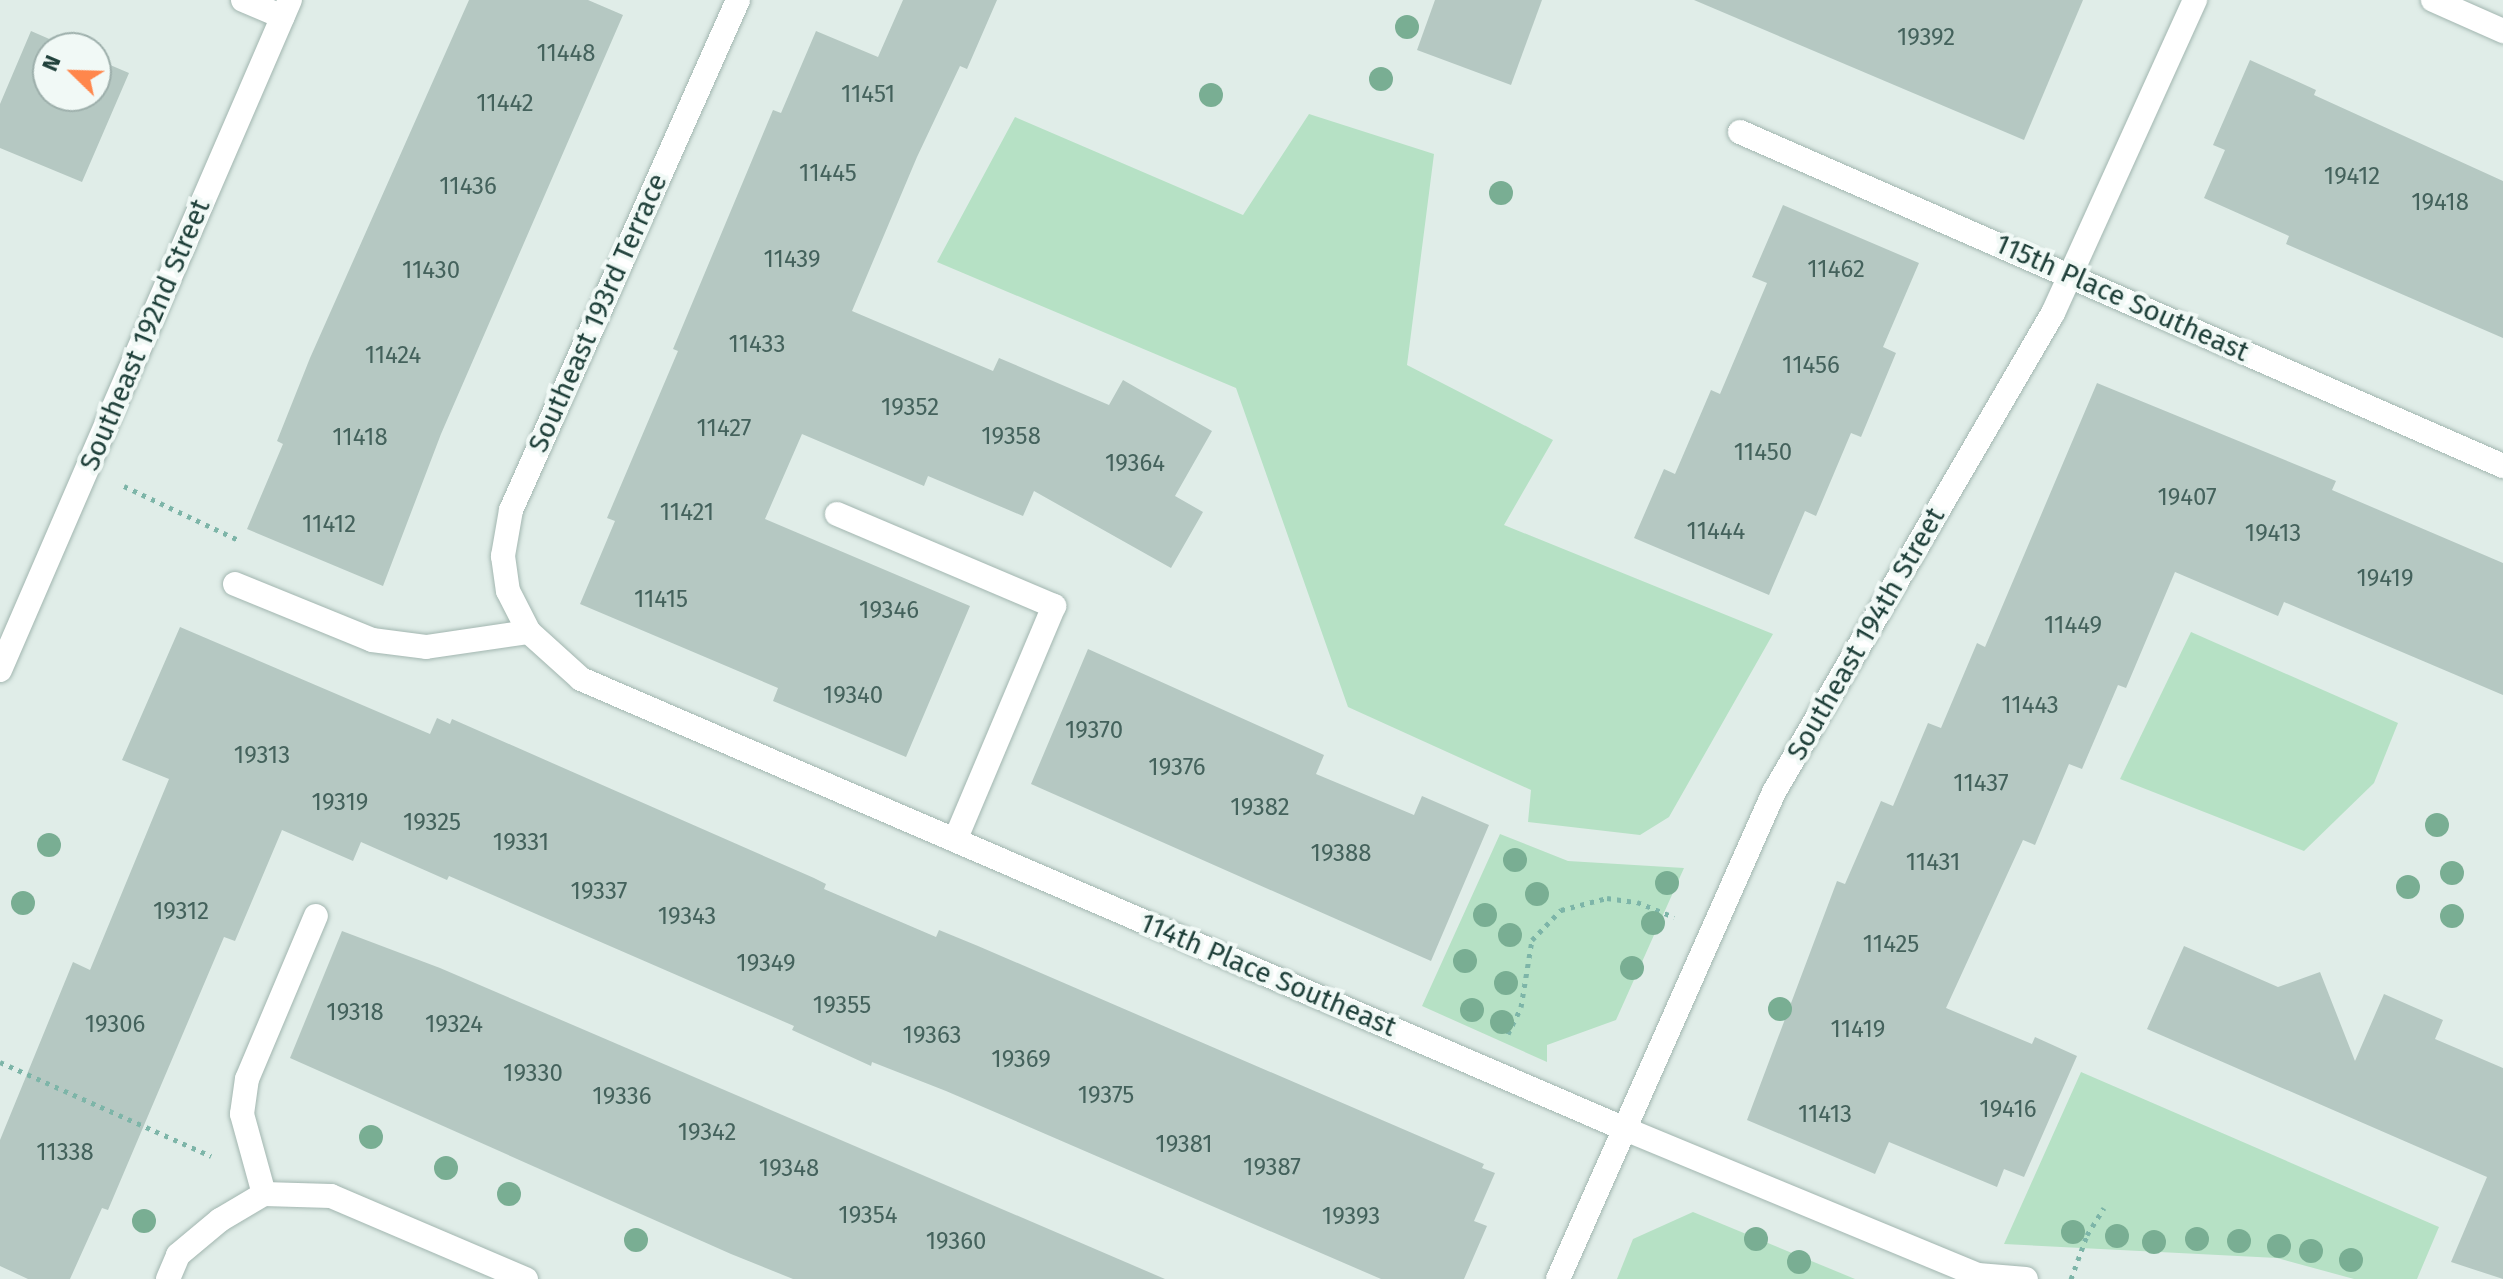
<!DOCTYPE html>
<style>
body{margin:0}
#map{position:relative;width:2503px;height:1279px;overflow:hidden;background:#e0ede8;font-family:"Fira Sans",sans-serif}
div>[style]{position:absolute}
.green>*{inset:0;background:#b6e1c5}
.building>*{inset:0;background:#b5c8c2}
.path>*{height:5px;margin-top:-2.5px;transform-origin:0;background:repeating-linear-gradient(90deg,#7db5a8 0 4px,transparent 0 10px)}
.roads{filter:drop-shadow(0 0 2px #a2b6b0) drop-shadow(0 0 2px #a2b6b0)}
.service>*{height:24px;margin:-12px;padding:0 12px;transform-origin:12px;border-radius:12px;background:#fff}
.minor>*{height:24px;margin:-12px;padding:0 12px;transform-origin:12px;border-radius:12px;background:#fff}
.tertiary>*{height:24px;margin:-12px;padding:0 12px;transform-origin:12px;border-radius:12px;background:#fff}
.trees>*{width:24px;height:24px;margin:-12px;border-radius:50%;background:#79ae93}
span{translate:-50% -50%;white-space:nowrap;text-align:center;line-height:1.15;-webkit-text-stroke:8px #f1f9f6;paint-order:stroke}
.number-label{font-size:24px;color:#44625c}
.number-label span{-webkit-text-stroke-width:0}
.street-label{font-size:28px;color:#1f403a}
.north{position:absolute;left:32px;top:32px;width:80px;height:80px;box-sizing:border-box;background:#f1f9f6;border:2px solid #9dafab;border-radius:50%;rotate:293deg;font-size:22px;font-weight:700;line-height:32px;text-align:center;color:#1f403a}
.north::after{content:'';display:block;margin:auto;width:28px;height:36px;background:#ff874c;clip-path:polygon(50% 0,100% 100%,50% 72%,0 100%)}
</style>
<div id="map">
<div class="green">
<div style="clip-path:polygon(1309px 114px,1434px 154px,1407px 365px,1553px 440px,1504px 525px,1773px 634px,1669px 817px,1640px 835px,1528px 822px,1531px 790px,1348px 707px,1236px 388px,937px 262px,1015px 117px,1243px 215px)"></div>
<div style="clip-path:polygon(2191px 632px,2398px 723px,2374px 783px,2304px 851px,2120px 779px)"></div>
<div style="clip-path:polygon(1500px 834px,1568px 861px,1684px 868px,1616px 1020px,1547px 1045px,1547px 1062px,1422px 1006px)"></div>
<div style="clip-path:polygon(2081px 1072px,2439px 1227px,2417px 1279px,2354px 1279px,2277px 1258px,2004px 1244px)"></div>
<div style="clip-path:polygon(1693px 1212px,1855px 1279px,1617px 1279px,1633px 1239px)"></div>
</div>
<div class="building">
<div style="clip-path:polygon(469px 0,588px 0,623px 15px,441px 434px,383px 586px,247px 529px,283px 444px,277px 441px,310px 358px)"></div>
<div style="clip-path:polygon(903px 0,997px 0,967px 69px,960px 66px,917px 157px,852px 311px,993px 371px,999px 358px,1109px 405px,1123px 380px,1212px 431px,1175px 496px,1203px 512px,1171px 568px,1034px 491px,1023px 516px,928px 476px,924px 486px,802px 434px,765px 519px,970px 606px,906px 757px,773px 701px,778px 688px,580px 604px,615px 521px,607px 518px,678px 351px,673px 349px,773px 110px,781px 113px,816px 31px,878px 57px)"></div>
<div style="clip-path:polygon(1435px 0,1542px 0,1511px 85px,1417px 50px)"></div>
<div style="clip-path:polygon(1694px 0,2083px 0,2024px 140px)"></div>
<div style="clip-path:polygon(31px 31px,70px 48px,48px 48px,48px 96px,96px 96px,96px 59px,129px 73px,82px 182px,0 148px,0 104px)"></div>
<div style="clip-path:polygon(2250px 60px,2316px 90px,2314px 95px,2503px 181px,2503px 338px,2286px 244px,2289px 236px,2204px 198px,2225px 150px,2213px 145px)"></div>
<div style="clip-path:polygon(1783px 205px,1919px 263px,1883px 347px,1896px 353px,1861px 437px,1851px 433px,1816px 516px,1805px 511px,1769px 595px,1634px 538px,1664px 469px,1675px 474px,1711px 390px,1720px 394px,1767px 283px,1752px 277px)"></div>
<div style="clip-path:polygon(2097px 383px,2336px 481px,2332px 490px,2503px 563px,2503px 695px,2284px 602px,2278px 616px,2175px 572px,2126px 688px,2118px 685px,2082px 769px,2069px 764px,2035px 845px,2023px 840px,1946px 1008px,2032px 1044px,2035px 1037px,2077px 1056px,2024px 1177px,2004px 1169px,1997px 1187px,1889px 1142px,1875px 1174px,1747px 1120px,1837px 881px,1845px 884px,1881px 801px,1893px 806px,1928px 723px,1941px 728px,1977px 643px,1985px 647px)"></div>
<div style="clip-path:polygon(180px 627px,430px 734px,437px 718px,450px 724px,452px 719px,814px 878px,826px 884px,824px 889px,936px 937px,939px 930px,978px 946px,1484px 1164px,1482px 1168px,1495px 1173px,1474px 1221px,1487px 1226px,1464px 1279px,1381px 1279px,946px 1091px,872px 1062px,871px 1066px,792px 1030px,794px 1026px,449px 876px,447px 880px,361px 842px,353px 861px,282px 830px,235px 941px,224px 937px,108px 1210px,102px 1208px,70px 1279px,28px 1279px,0 1266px,0 1140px,73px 962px,90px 970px,169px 779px,122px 760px)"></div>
<div style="clip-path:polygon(1088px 649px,1324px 755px,1316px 774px,1414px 815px,1422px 796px,1489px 825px,1431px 961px,1031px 784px)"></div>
<div style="clip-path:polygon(342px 931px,440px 968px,1165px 1279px,793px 1279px,731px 1254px,290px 1058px)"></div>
<div style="clip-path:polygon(2184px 946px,2278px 987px,2320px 972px,2355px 1061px,2384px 994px,2443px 1020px,2435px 1039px,2503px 1068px,2503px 1279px,2451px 1262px,2487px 1177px,2147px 1029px)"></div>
</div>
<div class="path">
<div style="left:124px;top:486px;width:126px;rotate:25.3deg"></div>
<div style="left:1508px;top:1034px;width:30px;rotate:-64deg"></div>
<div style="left:1521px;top:1007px;width:68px;rotate:-80.7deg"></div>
<div style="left:1532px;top:940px;width:42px;rotate:-46deg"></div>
<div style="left:1561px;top:910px;width:48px;rotate:-14.6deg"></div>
<div style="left:1607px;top:898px;width:30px;rotate:8deg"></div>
<div style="left:1637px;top:902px;width:40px;rotate:22deg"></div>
<div style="left:0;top:1062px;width:231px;rotate:24deg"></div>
<div style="left:2071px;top:1279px;width:47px;rotate:-70deg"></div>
<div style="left:2087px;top:1235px;width:32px;rotate:-58deg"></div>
</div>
<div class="roads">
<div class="service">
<div style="left:837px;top:514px;width:236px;rotate:23deg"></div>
<div style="left:1054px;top:606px;width:254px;rotate:112.9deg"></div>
<div style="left:235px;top:584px;width:148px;rotate:22.2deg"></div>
<div style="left:372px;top:640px;width:54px;rotate:7.4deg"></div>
<div style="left:426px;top:647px;width:104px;rotate:-8.3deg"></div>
<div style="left:264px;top:1194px;width:83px;rotate:-105.4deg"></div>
<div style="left:242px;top:1114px;width:35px;rotate:-82deg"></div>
<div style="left:247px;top:1079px;width:177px;rotate:-67.1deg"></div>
</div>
<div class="minor">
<div style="left:243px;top:0;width:43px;rotate:23deg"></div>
<div style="left:738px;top:0;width:558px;rotate:113.99deg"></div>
<div style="left:511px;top:510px;width:47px;rotate:99.9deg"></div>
<div style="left:503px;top:556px;width:35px;rotate:82deg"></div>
<div style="left:508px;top:591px;width:46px;rotate:62.9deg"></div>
<div style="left:529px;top:632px;width:70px;rotate:42.1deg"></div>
<div style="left:581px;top:679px;width:1137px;rotate:23.32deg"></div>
<div style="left:1625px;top:1129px;width:382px;rotate:22.5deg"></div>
<div style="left:1978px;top:1275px;width:48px;rotate:4.8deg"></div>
<div style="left:1740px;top:132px;width:833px;rotate:23.64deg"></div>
<div style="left:168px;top:1279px;width:26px;rotate:-67deg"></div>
<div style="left:178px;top:1255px;width:55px;rotate:-39.8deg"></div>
<div style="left:220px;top:1220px;width:51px;rotate:-30.6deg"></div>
<div style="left:264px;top:1194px;width:67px;rotate:1.7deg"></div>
<div style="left:331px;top:1196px;width:212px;rotate:23.1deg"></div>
<div style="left:1558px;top:1279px;width:533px;rotate:-66.08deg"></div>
<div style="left:1774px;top:792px;width:554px;rotate:-59.78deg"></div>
<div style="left:2053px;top:313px;width:344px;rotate:-65.6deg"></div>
</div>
<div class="tertiary">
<div style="left:2433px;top:0;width:77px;rotate:23.9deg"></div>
<div style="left:0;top:670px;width:730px;rotate:-66.6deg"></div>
</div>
</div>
<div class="trees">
<div style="left:1407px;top:27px"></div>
<div style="left:1381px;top:79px"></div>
<div style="left:1211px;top:95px"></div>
<div style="left:1501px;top:193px"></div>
<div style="left:2437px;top:825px"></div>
<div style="left:49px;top:845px"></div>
<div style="left:1515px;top:860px"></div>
<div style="left:2452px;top:873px"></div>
<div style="left:1667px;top:883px"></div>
<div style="left:2408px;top:887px"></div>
<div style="left:1537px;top:894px"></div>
<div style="left:23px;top:903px"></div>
<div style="left:1485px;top:915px"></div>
<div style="left:2452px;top:916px"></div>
<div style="left:1653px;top:923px"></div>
<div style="left:1510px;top:935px"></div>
<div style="left:1465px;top:961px"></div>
<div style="left:1632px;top:968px"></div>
<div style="left:1506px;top:983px"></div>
<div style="left:1780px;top:1009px"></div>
<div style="left:1472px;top:1010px"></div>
<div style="left:1502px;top:1022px"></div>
<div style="left:371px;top:1137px"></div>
<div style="left:446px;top:1168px"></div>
<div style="left:509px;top:1194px"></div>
<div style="left:144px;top:1221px"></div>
<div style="left:2073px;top:1232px"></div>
<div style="left:2117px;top:1236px"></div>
<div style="left:1756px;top:1239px"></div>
<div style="left:2197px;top:1239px"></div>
<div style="left:636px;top:1240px"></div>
<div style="left:2239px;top:1241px"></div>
<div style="left:2154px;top:1242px"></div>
<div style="left:2279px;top:1246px"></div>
<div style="left:2311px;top:1251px"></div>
<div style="left:2351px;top:1260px"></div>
<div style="left:1799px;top:1262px"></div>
</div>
<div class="number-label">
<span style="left:1926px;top:38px">19392</span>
<span style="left:566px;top:54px">11448</span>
<span style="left:868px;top:95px">11451</span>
<span style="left:505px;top:104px">11442</span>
<span style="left:828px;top:174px">11445</span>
<span style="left:2352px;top:177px">19412</span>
<span style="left:468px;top:187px">11436</span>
<span style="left:2440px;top:203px">19418</span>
<span style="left:792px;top:260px">11439</span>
<span style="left:1836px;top:270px">11462</span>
<span style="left:431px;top:271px">11430</span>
<span style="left:757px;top:345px">11433</span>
<span style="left:393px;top:356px">11424</span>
<span style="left:1811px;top:366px">11456</span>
<span style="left:910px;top:408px">19352</span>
<span style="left:724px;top:429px">11427</span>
<span style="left:1011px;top:437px">19358</span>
<span style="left:360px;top:438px">11418</span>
<span style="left:1763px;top:453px">11450</span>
<span style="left:1135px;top:464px">19364</span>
<span style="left:2187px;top:498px">19407</span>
<span style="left:687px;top:513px">11421</span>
<span style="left:329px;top:525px">11412</span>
<span style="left:1716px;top:532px">11444</span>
<span style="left:2273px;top:534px">19413</span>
<span style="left:2385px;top:579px">19419</span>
<span style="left:661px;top:600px">11415</span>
<span style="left:889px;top:611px">19346</span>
<span style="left:2073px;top:626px">11449</span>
<span style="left:853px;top:696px">19340</span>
<span style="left:2030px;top:706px">11443</span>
<span style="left:1094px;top:731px">19370</span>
<span style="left:262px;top:756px">19313</span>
<span style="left:1177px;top:768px">19376</span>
<span style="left:1981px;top:784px">11437</span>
<span style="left:340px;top:803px">19319</span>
<span style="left:1260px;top:808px">19382</span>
<span style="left:432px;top:823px">19325</span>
<span style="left:521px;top:843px">19331</span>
<span style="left:1341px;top:854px">19388</span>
<span style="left:1933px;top:863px">11431</span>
<span style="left:599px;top:892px">19337</span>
<span style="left:181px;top:912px">19312</span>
<span style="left:687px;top:917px">19343</span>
<span style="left:1891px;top:945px">11425</span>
<span style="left:766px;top:964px">19349</span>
<span style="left:842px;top:1006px">19355</span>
<span style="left:355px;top:1013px">19318</span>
<span style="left:115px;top:1025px">19306</span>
<span style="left:454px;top:1025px">19324</span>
<span style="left:1858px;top:1030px">11419</span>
<span style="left:932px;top:1036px">19363</span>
<span style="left:1021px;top:1060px">19369</span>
<span style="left:533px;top:1074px">19330</span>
<span style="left:1106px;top:1096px">19375</span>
<span style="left:622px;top:1097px">19336</span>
<span style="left:2008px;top:1110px">19416</span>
<span style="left:1825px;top:1115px">11413</span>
<span style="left:707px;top:1133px">19342</span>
<span style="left:1184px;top:1145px">19381</span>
<span style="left:65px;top:1153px">11338</span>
<span style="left:1272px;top:1168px">19387</span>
<span style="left:789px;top:1169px">19348</span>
<span style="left:868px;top:1216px">19354</span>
<span style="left:1351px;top:1217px">19393</span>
<span style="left:956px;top:1242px">19360</span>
</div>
<div class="street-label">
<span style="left:2122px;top:298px;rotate:24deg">115th Place Southeast</span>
<span style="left:598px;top:313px;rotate:-66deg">Southeast 193rd Terrace</span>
<span style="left:145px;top:335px;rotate:-67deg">Southeast 192nd Street</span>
<span style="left:1866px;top:634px;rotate:-60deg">Southeast 194th Street</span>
<span style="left:1268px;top:975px;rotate:23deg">114th Place Southeast</span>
</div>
<div class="north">N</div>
</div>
